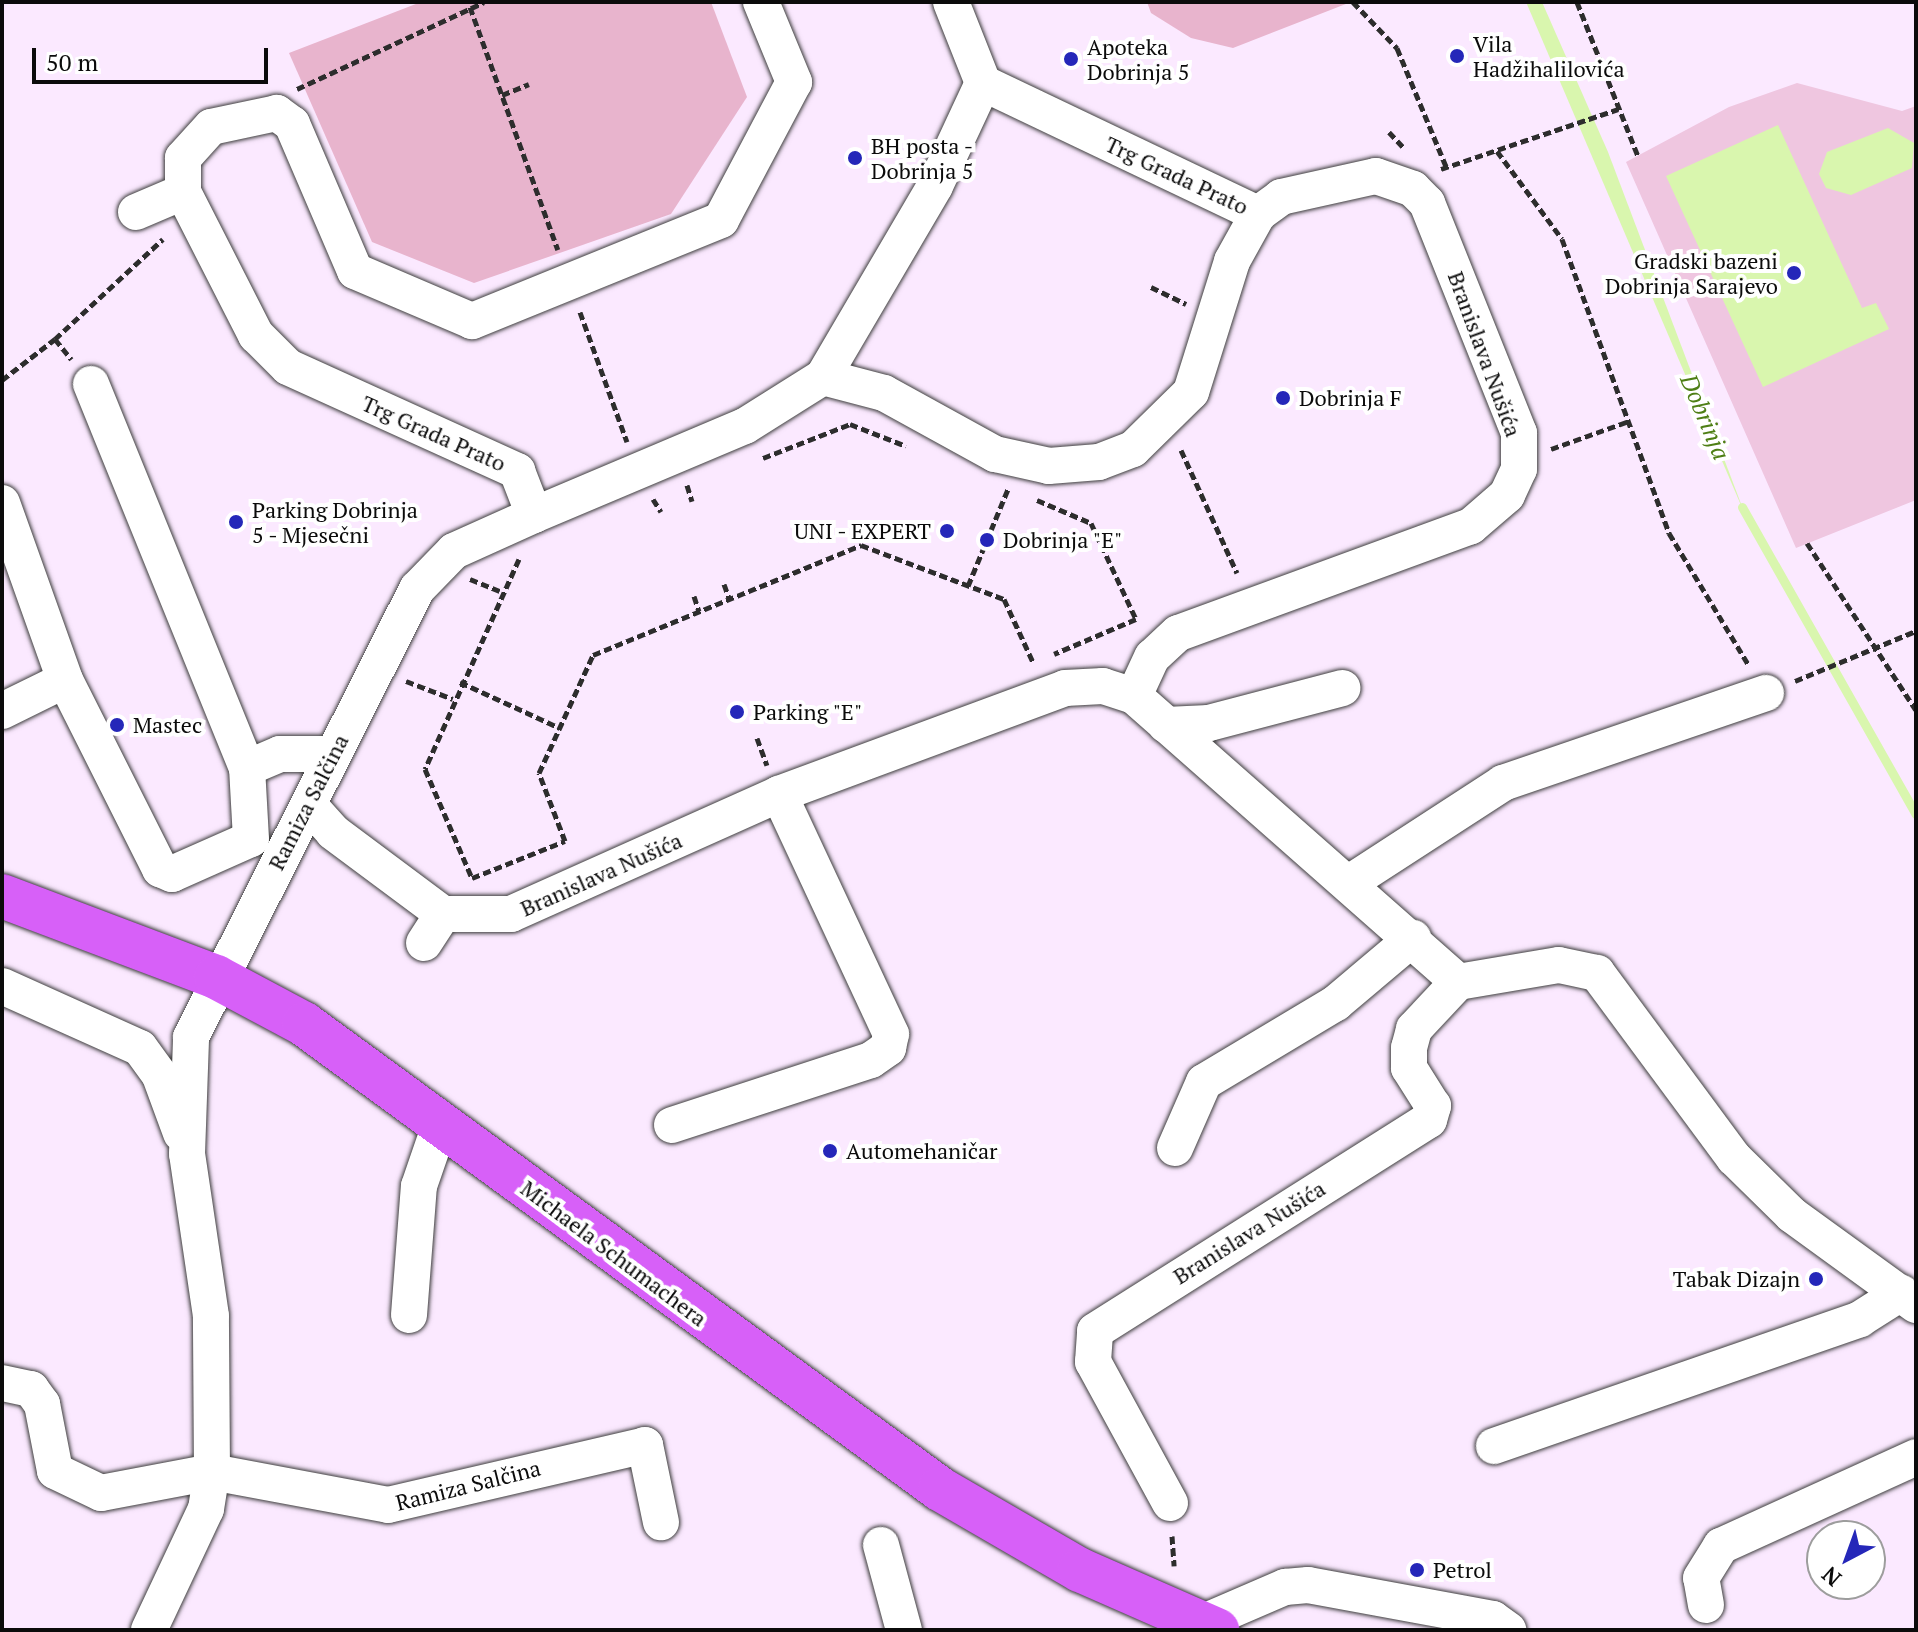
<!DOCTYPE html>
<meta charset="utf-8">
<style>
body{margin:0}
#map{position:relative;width:1918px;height:1632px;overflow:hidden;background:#fbe9ff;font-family:"PT Serif",serif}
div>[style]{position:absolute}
.green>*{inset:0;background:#e8b4cd}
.pitch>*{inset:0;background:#efc6e0}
.water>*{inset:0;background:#d9f6ae}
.stream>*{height:9px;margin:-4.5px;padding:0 4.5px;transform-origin:4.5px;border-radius:4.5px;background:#d9f6ae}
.path>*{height:5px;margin-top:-2.5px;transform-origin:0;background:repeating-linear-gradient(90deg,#2d2d2d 0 8px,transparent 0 12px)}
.roads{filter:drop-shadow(0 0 2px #3e3e3e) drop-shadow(0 0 2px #3e3e3e)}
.minor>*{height:36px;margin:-18px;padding:0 18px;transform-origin:18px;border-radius:18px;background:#fff}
.major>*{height:44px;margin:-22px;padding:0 22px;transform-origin:22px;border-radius:22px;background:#d760f8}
.dots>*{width:22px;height:22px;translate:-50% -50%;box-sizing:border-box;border:4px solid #fff;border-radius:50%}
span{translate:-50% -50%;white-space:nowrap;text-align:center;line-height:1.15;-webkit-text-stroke:8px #fff;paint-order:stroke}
.poi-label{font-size:22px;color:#0b0b0b}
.left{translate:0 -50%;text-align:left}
.right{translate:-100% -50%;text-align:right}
.street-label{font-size:22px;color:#0b0b0b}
.water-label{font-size:24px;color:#4e7f15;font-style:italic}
.frame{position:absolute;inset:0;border:4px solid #0b0b0b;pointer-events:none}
.north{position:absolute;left:1806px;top:1520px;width:80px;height:80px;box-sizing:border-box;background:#fff;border:2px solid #9d9d9d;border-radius:50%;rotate:221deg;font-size:22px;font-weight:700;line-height:32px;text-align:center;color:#0b0b0b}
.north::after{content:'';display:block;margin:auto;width:28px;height:36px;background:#2527b9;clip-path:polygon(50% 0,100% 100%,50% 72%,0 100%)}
.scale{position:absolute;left:32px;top:48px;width:236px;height:36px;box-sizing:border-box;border:4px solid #0b0b0b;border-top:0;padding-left:10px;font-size:24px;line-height:28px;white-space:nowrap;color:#0b0b0b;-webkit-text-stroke:6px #fff;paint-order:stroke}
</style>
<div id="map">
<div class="green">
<div style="clip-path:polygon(421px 2px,711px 2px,747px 97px,671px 214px,474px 283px,372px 242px,289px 53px)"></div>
<div style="clip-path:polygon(1147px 2px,1351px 2px,1233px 48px,1191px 38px,1151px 13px)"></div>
</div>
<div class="pitch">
<div style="clip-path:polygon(1797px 83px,1902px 111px,1916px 106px,1916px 500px,1796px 548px,1626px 162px,1729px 107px)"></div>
</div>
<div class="water">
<div style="clip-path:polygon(1526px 2px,1542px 2px,1608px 152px,1746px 517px)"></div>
<div style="clip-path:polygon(1778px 125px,1862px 308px,1876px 303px,1889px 329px,1763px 387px,1666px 176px)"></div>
<div style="clip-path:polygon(1888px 128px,1914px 143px,1912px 168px,1851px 195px,1826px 188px,1819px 174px,1827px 152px)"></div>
</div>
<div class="stream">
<div style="left:1742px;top:507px;width:353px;rotate:60.5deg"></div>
</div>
<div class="path">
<div style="left:1353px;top:2px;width:64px;rotate:46.3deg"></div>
<div style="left:1397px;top:48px;width:131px;rotate:67.5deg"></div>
<div style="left:1577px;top:2px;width:166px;rotate:68.4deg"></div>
<div style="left:470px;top:7px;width:258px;rotate:70.1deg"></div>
<div style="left:297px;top:89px;width:206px;rotate:-24.9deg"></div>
<div style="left:502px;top:95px;width:29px;rotate:-22deg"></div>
<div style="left:1389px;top:132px;width:23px;rotate:47deg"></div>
<div style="left:1497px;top:151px;width:109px;rotate:53.5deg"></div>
<div style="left:1562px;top:239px;width:313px;rotate:70deg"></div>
<div style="left:1669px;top:533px;width:153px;rotate:58.9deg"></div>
<div style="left:1441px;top:169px;width:187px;rotate:-18.7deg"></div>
<div style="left:1151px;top:287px;width:39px;rotate:26deg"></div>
<div style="left:580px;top:312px;width:138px;rotate:70.1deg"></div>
<div style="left:55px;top:339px;width:147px;rotate:-42.8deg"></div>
<div style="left:2px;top:380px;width:67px;rotate:-37.7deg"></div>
<div style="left:55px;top:339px;width:26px;rotate:51deg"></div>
<div style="left:1551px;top:449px;width:83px;rotate:-19.7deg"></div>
<div style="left:1181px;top:450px;width:135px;rotate:65.5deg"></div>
<div style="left:763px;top:458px;width:93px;rotate:-21.3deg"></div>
<div style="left:850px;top:424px;width:60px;rotate:21.4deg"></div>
<div style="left:687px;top:485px;width:17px;rotate:73deg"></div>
<div style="left:653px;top:499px;width:15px;rotate:58deg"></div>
<div style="left:1037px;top:500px;width:59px;rotate:23.1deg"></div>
<div style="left:1091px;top:523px;width:106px;rotate:64.9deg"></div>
<div style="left:1136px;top:619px;width:89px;rotate:156.9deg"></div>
<div style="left:1807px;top:543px;width:199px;rotate:56.9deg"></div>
<div style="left:519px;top:559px;width:230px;rotate:114.1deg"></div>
<div style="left:425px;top:769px;width:119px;rotate:66.7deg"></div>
<div style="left:472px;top:878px;width:100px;rotate:-21.7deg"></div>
<div style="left:565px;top:841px;width:73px;rotate:-110.9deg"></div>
<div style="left:539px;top:773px;width:130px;rotate:-65.4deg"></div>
<div style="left:593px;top:655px;width:290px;rotate:-22.3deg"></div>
<div style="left:861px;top:545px;width:153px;rotate:20.7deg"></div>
<div style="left:1004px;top:599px;width:69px;rotate:65.3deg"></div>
<div style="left:470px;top:579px;width:32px;rotate:22deg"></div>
<div style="left:724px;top:584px;width:15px;rotate:70deg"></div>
<div style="left:968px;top:586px;width:105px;rotate:-67.6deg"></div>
<div style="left:694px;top:596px;width:16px;rotate:72deg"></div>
<div style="left:406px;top:681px;width:50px;rotate:21deg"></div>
<div style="left:1795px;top:681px;width:131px;rotate:-22.5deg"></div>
<div style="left:460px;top:682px;width:110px;rotate:24.7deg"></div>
<div style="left:757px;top:738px;width:29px;rotate:70deg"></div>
<div style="left:1172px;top:1536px;width:30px;rotate:86deg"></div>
</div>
<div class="roads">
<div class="minor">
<div style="left:761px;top:2px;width:87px;rotate:67.6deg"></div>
<div style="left:794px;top:82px;width:156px;rotate:117.9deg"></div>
<div style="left:721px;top:220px;width:269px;rotate:157.9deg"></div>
<div style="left:472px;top:321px;width:127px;rotate:-156.9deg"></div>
<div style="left:355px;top:271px;width:160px;rotate:-113.2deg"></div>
<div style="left:292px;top:124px;width:19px;rotate:-144deg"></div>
<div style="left:277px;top:113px;width:67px;rotate:168deg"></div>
<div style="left:211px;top:127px;width:42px;rotate:132.1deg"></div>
<div style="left:183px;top:158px;width:34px;rotate:90deg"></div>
<div style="left:183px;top:192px;width:161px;rotate:63deg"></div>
<div style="left:256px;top:335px;width:45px;rotate:45deg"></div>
<div style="left:288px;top:367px;width:252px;rotate:24.4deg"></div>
<div style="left:517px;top:471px;width:47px;rotate:68.9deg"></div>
<div style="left:534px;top:515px;width:229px;rotate:-22.9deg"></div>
<div style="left:745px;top:426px;width:92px;rotate:-32.1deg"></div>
<div style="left:823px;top:377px;width:221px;rotate:-59.6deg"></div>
<div style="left:935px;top:186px;width:114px;rotate:-65deg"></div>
<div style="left:951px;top:2px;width:87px;rotate:68.4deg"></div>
<div style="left:983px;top:83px;width:305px;rotate:25.5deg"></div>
<div style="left:136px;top:212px;width:51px;rotate:-23.1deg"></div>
<div style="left:823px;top:377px;width:63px;rotate:14.7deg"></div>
<div style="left:884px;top:393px;width:127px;rotate:28.8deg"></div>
<div style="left:995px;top:454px;width:55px;rotate:12.5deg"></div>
<div style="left:1049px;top:466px;width:50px;rotate:-4.6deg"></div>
<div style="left:1099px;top:462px;width:36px;rotate:-21deg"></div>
<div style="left:1133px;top:449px;width:81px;rotate:-44.5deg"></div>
<div style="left:1191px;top:392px;width:137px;rotate:-72.6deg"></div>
<div style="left:1232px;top:261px;width:54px;rotate:-61deg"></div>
<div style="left:1258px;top:214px;width:29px;rotate:-36deg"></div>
<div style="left:1281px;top:197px;width:97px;rotate:-12.5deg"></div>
<div style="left:1376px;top:176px;width:39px;rotate:19deg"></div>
<div style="left:1413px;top:189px;width:20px;rotate:45deg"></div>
<div style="left:1427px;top:203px;width:248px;rotate:68.2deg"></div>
<div style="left:1519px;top:433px;width:36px;rotate:90deg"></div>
<div style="left:1519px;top:469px;width:29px;rotate:115deg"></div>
<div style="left:1507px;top:495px;width:48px;rotate:139.3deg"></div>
<div style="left:1471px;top:526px;width:312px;rotate:159.9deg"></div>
<div style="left:1178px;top:633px;width:35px;rotate:137deg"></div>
<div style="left:1152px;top:657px;width:43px;rotate:114.8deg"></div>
<div style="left:91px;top:384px;width:414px;rotate:67.9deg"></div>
<div style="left:2px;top:503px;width:188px;rotate:70.4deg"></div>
<div style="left:2px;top:711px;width:70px;rotate:-26.2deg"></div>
<div style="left:65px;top:680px;width:212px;rotate:63.3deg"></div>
<div style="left:160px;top:869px;width:13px;rotate:23deg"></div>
<div style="left:172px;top:874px;width:86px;rotate:-23.9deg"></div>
<div style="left:251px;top:839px;width:71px;rotate:-93.2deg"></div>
<div style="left:247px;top:768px;width:36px;rotate:-23deg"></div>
<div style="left:280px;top:754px;width:53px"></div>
<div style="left:1166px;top:725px;width:43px;rotate:-2.7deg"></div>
<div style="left:1209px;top:723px;width:138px;rotate:-14.7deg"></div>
<div style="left:309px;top:805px;width:36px;rotate:48deg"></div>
<div style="left:333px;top:832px;width:137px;rotate:36.7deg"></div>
<div style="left:443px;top:914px;width:68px"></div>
<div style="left:511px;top:914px;width:294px;rotate:-24.1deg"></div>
<div style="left:779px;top:794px;width:305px;rotate:-20.3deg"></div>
<div style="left:1065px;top:688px;width:38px;rotate:-3deg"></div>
<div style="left:1103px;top:686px;width:33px;rotate:18deg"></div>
<div style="left:1134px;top:696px;width:432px;rotate:41.4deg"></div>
<div style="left:1458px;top:982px;width:102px;rotate:-9.6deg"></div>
<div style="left:1559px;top:965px;width:39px;rotate:12deg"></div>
<div style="left:1597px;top:973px;width:230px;rotate:53.5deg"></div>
<div style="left:1734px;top:1158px;width:81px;rotate:44.5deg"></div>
<div style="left:1792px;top:1215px;width:153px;rotate:36deg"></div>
<div style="left:1349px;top:883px;width:184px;rotate:-33deg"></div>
<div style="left:1503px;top:783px;width:278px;rotate:-18.9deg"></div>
<div style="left:424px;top:943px;width:35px;rotate:-57deg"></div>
<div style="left:2px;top:986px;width:151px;rotate:24.2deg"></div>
<div style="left:140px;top:1048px;width:34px;rotate:54deg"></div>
<div style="left:160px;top:1076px;width:61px;rotate:69.8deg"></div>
<div style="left:672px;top:1125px;width:209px;rotate:-18.1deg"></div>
<div style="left:871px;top:1060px;width:21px;rotate:-35deg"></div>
<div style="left:888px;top:1048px;width:14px;rotate:-78deg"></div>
<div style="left:891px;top:1034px;width:265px;rotate:-115deg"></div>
<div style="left:1175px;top:1148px;width:72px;rotate:-66.3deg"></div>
<div style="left:1204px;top:1082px;width:154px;rotate:-30.9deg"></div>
<div style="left:1336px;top:1003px;width:101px;rotate:-40.2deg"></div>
<div style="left:409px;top:1315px;width:129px;rotate:-85.6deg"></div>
<div style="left:419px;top:1186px;width:68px;rotate:-71deg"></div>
<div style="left:2px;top:1383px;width:30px;rotate:12deg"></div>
<div style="left:31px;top:1389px;width:19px;rotate:54deg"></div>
<div style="left:42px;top:1404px;width:68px;rotate:79deg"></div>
<div style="left:55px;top:1471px;width:51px;rotate:25.6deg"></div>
<div style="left:101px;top:1493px;width:113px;rotate:-10.7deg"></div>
<div style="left:212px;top:1472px;width:179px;rotate:10.6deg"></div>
<div style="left:388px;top:1505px;width:264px;rotate:-13.1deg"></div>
<div style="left:645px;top:1445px;width:79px;rotate:78.3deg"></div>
<div style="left:1494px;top:1446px;width:387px;rotate:-19.1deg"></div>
<div style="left:1860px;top:1319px;width:49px;rotate:-32.4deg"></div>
<div style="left:1170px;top:1503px;width:161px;rotate:-118.6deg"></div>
<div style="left:1093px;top:1362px;width:31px;rotate:-86deg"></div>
<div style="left:1095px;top:1331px;width:395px;rotate:-32.3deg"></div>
<div style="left:1429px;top:1120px;width:15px;rotate:-74deg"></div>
<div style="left:1433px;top:1106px;width:45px;rotate:-122.3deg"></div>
<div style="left:1409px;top:1068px;width:20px;rotate:-90deg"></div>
<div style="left:1409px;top:1048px;width:20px;rotate:-75deg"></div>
<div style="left:1414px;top:1029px;width:64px;rotate:-46.9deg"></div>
<div style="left:881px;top:1545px;width:88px;rotate:74.9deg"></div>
<div style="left:1706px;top:1605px;width:27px;rotate:-100deg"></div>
<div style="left:1701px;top:1578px;width:38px;rotate:-58deg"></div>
<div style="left:1721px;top:1546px;width:214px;rotate:-24.5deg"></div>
<div style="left:1199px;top:1624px;width:94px;rotate:-23.3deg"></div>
<div style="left:1285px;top:1587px;width:23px;rotate:-5deg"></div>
<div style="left:1308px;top:1585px;width:188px;rotate:10.4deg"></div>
<div style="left:1493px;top:1619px;width:19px;rotate:36deg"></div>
<div style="left:149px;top:1630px;width:134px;rotate:-64.8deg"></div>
<div style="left:206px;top:1509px;width:37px;rotate:-81deg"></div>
<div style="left:212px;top:1472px;width:156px;rotate:-90.4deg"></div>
<div style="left:211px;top:1316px;width:164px;rotate:-98.4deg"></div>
<div style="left:187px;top:1154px;width:117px;rotate:-88deg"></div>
<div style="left:191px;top:1037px;width:502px;rotate:-63.23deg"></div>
<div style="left:417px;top:589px;width:53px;rotate:-45.8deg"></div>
<div style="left:454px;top:551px;width:88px;rotate:-24.2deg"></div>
</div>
<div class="major">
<div style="left:2px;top:896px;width:229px;rotate:20.7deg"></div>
<div style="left:216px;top:977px;width:100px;rotate:28.1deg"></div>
<div style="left:304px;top:1024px;width:788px;rotate:36.17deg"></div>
<div style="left:940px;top:1489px;width:162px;rotate:30.1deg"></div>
<div style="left:1080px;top:1570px;width:150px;rotate:23.7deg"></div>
</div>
</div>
<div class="dots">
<div style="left:1457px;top:56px;background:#2527b9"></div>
<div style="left:1071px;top:59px;background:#2527b9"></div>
<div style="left:855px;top:158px;background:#2527b9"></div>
<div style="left:1794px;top:273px;background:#2527b9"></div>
<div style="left:1283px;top:398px;background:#2527b9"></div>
<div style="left:236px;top:522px;background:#2527b9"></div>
<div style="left:947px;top:531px;background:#2527b9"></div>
<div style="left:987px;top:540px;background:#2527b9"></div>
<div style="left:737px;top:712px;background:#2527b9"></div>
<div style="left:117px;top:725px;background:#2527b9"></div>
<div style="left:830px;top:1151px;background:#2527b9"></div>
<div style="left:1816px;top:1279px;background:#2527b9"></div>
<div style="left:1417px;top:1570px;background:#2527b9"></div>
</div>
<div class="poi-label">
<span class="left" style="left:1473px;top:56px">Vila<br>Hadžihalilovića</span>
<span class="left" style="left:1087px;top:59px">Apoteka<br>Dobrinja 5</span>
<span class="left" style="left:871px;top:158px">BH posta -<br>Dobrinja 5</span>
<span class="right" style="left:1778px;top:273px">Gradski bazeni<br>Dobrinja Sarajevo</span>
<span class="left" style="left:1299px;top:398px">Dobrinja F</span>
<span class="left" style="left:252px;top:522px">Parking Dobrinja<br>5 - Mjesečni</span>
<span class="right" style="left:931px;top:531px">UNI - EXPERT</span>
<span class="left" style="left:1003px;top:540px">Dobrinja "E"</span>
<span class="left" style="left:753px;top:712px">Parking "E"</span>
<span class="left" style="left:133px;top:725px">Mastec</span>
<span class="left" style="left:846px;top:1151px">Automehaničar</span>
<span class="right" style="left:1800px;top:1279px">Tabak Dizajn</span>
<span class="left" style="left:1433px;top:1570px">Petrol</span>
</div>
<div class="street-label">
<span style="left:1177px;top:175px;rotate:25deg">Trg Grada Prato</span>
<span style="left:1485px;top:354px;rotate:70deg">Branislava Nušića</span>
<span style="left:434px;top:433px;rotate:24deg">Trg Grada Prato</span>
<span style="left:308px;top:802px;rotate:-63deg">Ramiza Salčina</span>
<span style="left:601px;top:874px;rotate:-24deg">Branislava Nušića</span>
<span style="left:1249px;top:1232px;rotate:-32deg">Branislava Nušića</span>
<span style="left:614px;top:1253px;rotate:37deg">Michaela Schumachera</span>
<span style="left:468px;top:1485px;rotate:-14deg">Ramiza Salčina</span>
</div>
<div class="water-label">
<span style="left:1705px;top:417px;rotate:67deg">Dobrinja</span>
</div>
<div class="frame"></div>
<div class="north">N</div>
<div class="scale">50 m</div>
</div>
